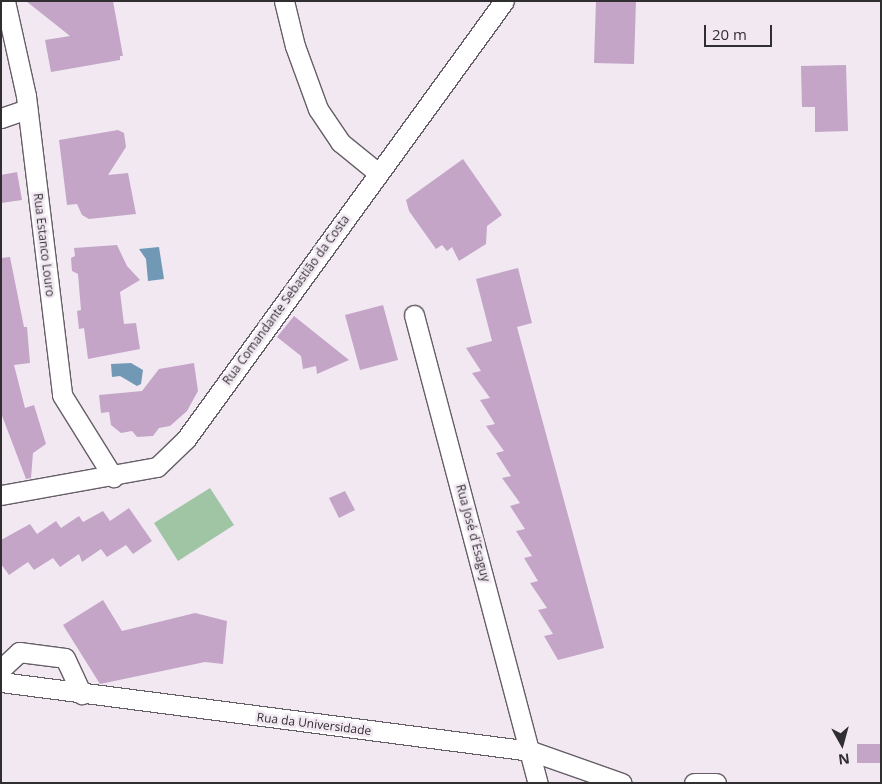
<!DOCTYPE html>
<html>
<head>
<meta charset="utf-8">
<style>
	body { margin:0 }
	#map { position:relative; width:882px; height:784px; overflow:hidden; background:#f1e8f2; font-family:"Open Sans",sans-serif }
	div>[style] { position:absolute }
	.green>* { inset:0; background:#a0c5a4 }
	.water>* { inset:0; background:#7199b5 }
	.building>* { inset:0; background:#c4a5c8 }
	.roads { filter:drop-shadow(1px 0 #665e67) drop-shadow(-1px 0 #665e67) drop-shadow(0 1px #665e67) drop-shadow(0 -1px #665e67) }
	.street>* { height:19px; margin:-9.5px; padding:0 9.5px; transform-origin:9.5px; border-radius:9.5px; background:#fff }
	span { translate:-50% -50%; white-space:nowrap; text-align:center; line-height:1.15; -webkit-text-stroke:5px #f1e8f2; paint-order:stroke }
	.street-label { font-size:12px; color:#312e32 }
	.frame { position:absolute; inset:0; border:2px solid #312e32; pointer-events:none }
	.north { position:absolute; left:817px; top:719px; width:50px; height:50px; -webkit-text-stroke:4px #f1e8f2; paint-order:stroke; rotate:173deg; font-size:14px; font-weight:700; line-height:20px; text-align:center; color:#312e32 }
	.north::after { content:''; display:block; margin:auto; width:18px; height:22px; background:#312e32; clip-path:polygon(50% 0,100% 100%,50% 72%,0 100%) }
	.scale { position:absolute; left:704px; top:25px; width:68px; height:22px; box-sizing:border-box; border:2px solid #312e32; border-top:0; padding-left:6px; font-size:15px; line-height:18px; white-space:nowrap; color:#312e32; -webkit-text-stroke:4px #f1e8f2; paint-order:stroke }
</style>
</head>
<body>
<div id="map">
	<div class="green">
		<i style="clip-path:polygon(210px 488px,234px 525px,178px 561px,154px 523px)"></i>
	</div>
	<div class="water">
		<i style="clip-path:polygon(159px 247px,164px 279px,148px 281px,146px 259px,139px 249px)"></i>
		<i style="clip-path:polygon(131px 363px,143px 370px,141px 384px,137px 386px,120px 376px,112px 377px,111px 364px)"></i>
	</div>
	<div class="building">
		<i style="clip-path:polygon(26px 1px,113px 1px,123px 56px,120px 56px,120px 60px,51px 72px,45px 40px,70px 36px)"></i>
		<i style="clip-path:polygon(596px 1px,636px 1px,634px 64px,594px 63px)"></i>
		<i style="clip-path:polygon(846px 65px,848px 131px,815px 132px,815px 107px,802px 107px,801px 66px)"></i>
		<i style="clip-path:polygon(118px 130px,124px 133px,126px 147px,108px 175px,128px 173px,136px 214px,89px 219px,82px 215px,77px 204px,67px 205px,59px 140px)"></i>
		<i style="clip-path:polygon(463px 159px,502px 215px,487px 226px,486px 244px,459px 261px,452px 247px,447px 251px,442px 245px,436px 249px,409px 211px,406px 200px)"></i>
		<i style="clip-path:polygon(17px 172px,22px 200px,1px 203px,1px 175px)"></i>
		<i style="clip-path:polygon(117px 245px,127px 266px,140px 280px,120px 292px,124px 324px,136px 323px,140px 349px,88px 359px,84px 328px,79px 329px,77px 311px,81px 310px,78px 274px,72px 271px,71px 258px,75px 256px,74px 248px)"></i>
		<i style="clip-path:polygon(10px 257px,24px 327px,27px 327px,30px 363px,14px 365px,25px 408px,34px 405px,46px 444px,33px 453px,31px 478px,26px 479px,1px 413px,1px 258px)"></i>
		<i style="clip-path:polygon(518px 268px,532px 323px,517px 327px,604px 648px,558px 660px,544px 636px,553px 634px,538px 610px,547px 608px,530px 583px,538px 581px,524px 558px,532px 556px,516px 531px,525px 529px,510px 506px,520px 503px,502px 478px,511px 476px,496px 453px,504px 451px,486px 426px,495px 424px,480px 400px,490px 398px,472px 373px,481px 371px,466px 348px,492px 341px,476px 279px)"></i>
		<i style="clip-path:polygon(383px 305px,398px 360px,360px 370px,345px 315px)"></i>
		<i style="clip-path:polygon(294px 316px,349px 360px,317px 374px,316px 366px,303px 369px,301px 356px,277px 337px)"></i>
		<i style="clip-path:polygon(194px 363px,198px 391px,187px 411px,170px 426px,159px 428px,153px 436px,137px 437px,132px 431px,121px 433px,111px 425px,109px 412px,101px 413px,99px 395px,142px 391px,159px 369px)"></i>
		<i style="clip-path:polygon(345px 491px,355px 510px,339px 518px,329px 498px)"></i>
		<i style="clip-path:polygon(129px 508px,152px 541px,133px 554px,126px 545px,107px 557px,101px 549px,82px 562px,79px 554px,60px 567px,53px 558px,34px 570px,28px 562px,9px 575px,1px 564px,1px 540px,30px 524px,37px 534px,56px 521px,61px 528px,79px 516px,83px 522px,103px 511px,110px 521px)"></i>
		<i style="clip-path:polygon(103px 600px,122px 631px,195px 613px,227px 621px,223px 664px,205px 662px,100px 684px,63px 625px)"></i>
		<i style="clip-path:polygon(857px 744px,881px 744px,881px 763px,857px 763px)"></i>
	</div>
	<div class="roads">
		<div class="street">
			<i style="left:5px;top:1px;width:97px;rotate:77.5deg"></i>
			<i style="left:26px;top:96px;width:301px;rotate:83.1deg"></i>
			<i style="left:62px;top:395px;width:97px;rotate:58.1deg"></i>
			<i style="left:284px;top:1px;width:46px;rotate:76.3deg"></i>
			<i style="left:295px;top:46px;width:67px;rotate:69.9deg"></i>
			<i style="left:318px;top:109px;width:40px;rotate:56deg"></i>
			<i style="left:340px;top:142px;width:49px;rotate:39.2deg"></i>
			<i style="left:1px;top:118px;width:28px;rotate:-19deg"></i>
			<i style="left:414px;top:315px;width:484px;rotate:75.2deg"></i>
			<i style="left:1px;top:495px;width:158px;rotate:-10.2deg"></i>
			<i style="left:157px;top:467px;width:40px;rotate:-44deg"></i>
			<i style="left:186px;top:439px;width:541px;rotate:-54.02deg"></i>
			<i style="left:1px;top:669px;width:25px;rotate:-43deg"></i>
			<i style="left:19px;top:652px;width:46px;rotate:7.4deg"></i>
			<i style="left:65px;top:658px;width:40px;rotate:65deg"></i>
			<i style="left:1px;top:682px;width:534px;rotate:7.42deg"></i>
			<i style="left:531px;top:751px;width:96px;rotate:19.4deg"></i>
			<i style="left:694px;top:783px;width:22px"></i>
		</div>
	</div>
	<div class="street-label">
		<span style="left:44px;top:245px;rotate:83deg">Rua Estanco Louro</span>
		<span style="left:286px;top:300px;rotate:-54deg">Rua Comandante Sebastião da Costa</span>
		<span style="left:473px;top:533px;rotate:75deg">Rua José d´Esaguy</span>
		<span style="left:314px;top:724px;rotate:7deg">Rua da Universidade</span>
	</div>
	<div class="frame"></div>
	<div class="north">N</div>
	<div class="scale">20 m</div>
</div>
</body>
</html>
